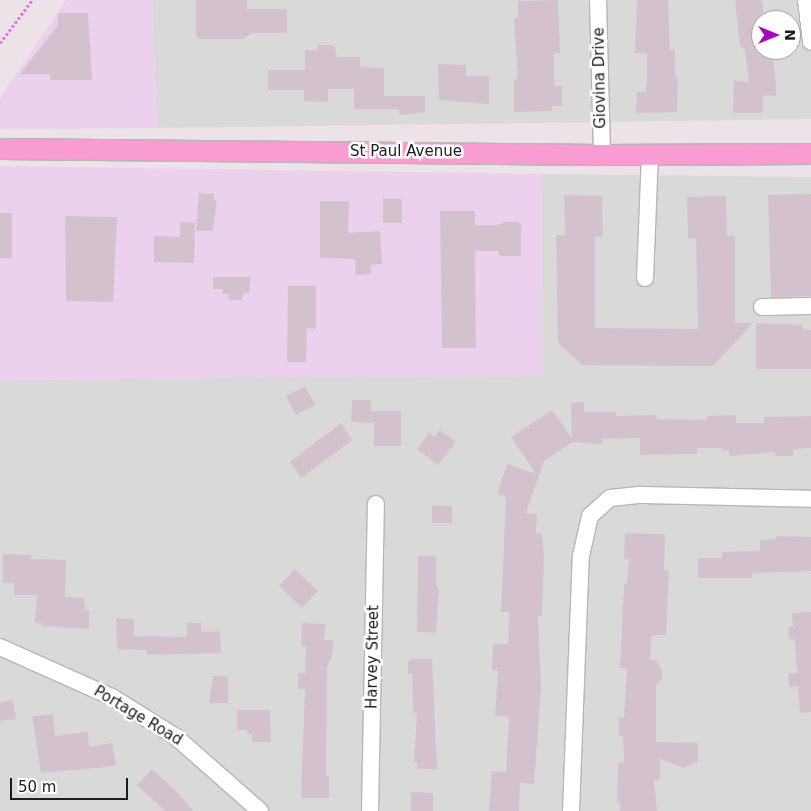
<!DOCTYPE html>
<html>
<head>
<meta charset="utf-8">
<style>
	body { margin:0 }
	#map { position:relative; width:811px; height:811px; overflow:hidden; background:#ede2e7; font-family:"DejaVu Sans",sans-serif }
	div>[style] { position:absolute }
	.residential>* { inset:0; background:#dad9da }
	.commercial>* { inset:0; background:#ebd1ee }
	.building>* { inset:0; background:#d3c2ce }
	.path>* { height:2.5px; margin-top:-1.25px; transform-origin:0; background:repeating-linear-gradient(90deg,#ee6cf4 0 2.5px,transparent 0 5px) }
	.roads { filter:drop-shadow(1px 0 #b5b5b5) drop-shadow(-1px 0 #b5b5b5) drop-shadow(0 1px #b5b5b5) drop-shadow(0 -1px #b5b5b5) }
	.minor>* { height:16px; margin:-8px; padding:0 8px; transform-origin:8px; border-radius:8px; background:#fff }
	.major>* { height:20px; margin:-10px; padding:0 10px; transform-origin:10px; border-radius:10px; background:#f89cd1 }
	span { translate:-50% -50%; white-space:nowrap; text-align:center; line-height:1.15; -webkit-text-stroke:5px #fff; paint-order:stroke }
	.street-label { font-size:15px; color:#1c1c1c }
	.north { position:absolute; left:751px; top:10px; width:50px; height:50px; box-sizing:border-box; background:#fff; border:1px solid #a4a4a4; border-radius:50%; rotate:90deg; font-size:14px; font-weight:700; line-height:20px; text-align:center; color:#1c1c1c }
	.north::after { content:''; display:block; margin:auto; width:18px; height:22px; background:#a508c0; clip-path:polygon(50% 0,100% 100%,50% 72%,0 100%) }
	.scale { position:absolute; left:10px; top:778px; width:118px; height:22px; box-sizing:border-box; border:2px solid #1c1c1c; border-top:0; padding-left:6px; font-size:15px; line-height:18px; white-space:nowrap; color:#1c1c1c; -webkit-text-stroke:4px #fff; paint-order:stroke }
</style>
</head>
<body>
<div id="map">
	<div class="residential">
		<i style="clip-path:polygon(evenodd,152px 0,811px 0,811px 119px,157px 128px,152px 0,761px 20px,791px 20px,791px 50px,761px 50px,761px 20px)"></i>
		<i style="clip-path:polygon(541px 174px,811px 177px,811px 811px,0 811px,0 380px,543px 376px)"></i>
	</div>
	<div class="commercial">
		<i style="clip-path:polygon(66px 0,152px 0,157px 128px,0 129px,0 98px)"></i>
		<i style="clip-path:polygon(0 166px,541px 174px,543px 376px,0 380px)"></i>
	</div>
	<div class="building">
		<i style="clip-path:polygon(196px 0,247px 0,247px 9px,287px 9px,287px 33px,252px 33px,243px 39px,199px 39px,196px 36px)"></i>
		<i style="clip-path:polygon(558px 0,560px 53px,554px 53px,554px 86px,562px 86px,562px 106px,552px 106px,552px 111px,514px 112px,514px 79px,518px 79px,514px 18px,518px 18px,518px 1px)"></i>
		<i style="clip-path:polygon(637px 0,668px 0,670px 50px,675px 50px,675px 77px,678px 77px,677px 112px,636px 113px,637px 92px,645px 92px,647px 85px,647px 53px,635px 53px)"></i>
		<i style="clip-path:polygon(735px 0,762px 0,764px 20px,761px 20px,761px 50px,772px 50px,776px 83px,776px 96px,763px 95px,763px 113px,733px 113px,734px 81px,749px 82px,745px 50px,740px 46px)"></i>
		<i style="clip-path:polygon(58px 13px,88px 13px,92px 80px,50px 80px,50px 74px,20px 74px,58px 25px)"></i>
		<i style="clip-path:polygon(317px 45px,334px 45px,337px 57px,360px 57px,360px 67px,384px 68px,384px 96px,425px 96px,425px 112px,400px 115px,399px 109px,354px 109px,354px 89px,328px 89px,328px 102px,304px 101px,304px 90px,268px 90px,268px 70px,305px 70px,305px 50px,317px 50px)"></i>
		<i style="clip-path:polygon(438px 64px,466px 65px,466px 76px,489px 76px,489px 104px,439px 100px)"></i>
		<i style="clip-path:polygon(199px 193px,214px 194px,214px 200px,217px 200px,213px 231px,196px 231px)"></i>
		<i style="clip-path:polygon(811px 194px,811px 296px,771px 297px,768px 195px)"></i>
		<i style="clip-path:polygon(564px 195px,602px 196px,603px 237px,595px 237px,595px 328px,698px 329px,696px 238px,688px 239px,687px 197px,726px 196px,727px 236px,735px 235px,735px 323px,753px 323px,713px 366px,582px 365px,558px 343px,556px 235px,565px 235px)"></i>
		<i style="clip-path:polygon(383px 199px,402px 199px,402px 223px,383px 223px)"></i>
		<i style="clip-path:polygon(320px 201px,349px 201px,348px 233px,380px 231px,382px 264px,371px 265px,371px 274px,356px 275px,355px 259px,320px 258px)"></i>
		<i style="clip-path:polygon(440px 211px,475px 211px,475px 225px,499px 225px,504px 222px,519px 222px,521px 225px,521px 256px,499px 256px,499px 251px,475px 251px,476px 348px,442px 348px)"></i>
		<i style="clip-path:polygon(0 213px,12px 213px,12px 258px,0 258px)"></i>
		<i style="clip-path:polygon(65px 216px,117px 217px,113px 302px,66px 301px)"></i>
		<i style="clip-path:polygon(180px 222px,195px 223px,194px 263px,154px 262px,154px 236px,180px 237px)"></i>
		<i style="clip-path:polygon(213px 277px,250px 277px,249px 293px,243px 293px,242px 300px,229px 300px,229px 294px,222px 294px,223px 289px,213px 289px)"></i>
		<i style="clip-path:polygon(288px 286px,316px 286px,316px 329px,307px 328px,306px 362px,287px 362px)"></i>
		<i style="clip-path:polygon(756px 323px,803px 325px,803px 329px,811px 330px,811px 369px,756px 369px)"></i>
		<i style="clip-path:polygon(305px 386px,315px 405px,296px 415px,286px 396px)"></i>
		<i style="clip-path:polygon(352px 400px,371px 400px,371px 411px,401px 411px,401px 446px,374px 446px,374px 423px,351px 422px)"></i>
		<i style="clip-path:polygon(584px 402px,584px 412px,616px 412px,616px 416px,656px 415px,657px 419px,707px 420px,707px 416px,736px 415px,736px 423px,764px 423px,764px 417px,811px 416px,811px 448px,793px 449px,793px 456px,775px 456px,775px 452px,729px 456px,729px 450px,723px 450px,723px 448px,697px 448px,697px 454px,640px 455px,640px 438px,602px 439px,602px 444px,572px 442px,544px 461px,526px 513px,537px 514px,536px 533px,542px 533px,544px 556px,542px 616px,538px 616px,541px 687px,534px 784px,520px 783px,519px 811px,489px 811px,492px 771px,506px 772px,509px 717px,495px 716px,498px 671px,492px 670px,493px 644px,508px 644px,509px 612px,501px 612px,506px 497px,497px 494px,507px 464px,536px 474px,511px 437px,552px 410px,572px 438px,571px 403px)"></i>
		<i style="clip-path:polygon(341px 423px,352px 440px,301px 478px,290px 462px)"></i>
		<i style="clip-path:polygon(440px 430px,456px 442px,438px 465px,417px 449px,429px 433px,434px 437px)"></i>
		<i style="clip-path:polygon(432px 505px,452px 506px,452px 523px,432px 523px)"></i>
		<i style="clip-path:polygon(625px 533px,665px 534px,664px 570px,669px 571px,666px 635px,652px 635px,650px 660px,656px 660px,662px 671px,662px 679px,656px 684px,656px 742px,698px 743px,698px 761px,684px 768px,660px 759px,660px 779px,654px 780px,657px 811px,620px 811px,620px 802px,617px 802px,618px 763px,624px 763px,623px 736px,619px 736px,619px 718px,624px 718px,627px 669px,620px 668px,624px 584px,627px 584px,629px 559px,624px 559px)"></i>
		<i style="clip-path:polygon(776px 536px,811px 537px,811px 571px,752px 573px,752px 578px,698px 578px,698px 558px,722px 558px,722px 552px,760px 551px,760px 540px,776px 539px)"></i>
		<i style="clip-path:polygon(3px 554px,31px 555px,31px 559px,66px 560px,65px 597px,84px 598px,85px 610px,89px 610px,89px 629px,42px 626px,42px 623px,35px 623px,37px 595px,14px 595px,14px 583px,3px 583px)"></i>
		<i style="clip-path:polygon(418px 556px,436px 556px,436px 587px,439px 587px,436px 633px,417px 632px)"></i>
		<i style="clip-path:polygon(295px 569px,318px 591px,302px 608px,279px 586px)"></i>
		<i style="clip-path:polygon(811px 612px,811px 712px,800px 713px,798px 686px,789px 687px,788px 673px,797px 673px,795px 639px,789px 639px,788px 627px,793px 626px,792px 613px)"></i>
		<i style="clip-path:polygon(116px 618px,134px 619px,134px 636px,187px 637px,187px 623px,201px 623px,201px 632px,220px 631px,221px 653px,147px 655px,147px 650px,117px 649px)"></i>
		<i style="clip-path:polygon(302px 623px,325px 624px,324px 640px,333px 640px,332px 657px,327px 667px,326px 776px,329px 776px,329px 798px,301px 798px,305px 689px,298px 689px,298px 673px,305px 673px,306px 646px,301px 646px)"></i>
		<i style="clip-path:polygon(412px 659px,432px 659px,437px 769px,417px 769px,417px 762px,414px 762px,417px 713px,413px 713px,412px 674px,408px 674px,408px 661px)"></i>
		<i style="clip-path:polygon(213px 676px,228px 677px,228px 703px,209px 703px)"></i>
		<i style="clip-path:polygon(13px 700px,16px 719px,0 721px,0 702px)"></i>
		<i style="clip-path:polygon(237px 710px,270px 710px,271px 742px,252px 742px,252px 734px,247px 734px,247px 730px,237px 730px)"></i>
		<i style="clip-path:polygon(53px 714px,55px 736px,88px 732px,89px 747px,112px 743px,116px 766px,41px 773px,32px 716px)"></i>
		<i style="clip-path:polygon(152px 769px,177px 792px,193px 811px,165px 811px,137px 785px)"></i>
		<i style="clip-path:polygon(411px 792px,433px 793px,433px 811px,411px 811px)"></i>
	</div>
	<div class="path">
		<i style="left:0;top:43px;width:54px;rotate:-53.3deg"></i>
	</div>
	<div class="roads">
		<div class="minor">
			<i style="left:598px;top:0;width:155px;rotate:88.5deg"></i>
			<i style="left:806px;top:0;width:42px;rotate:83.2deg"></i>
			<i style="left:645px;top:278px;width:123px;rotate:-87.7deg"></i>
			<i style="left:762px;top:307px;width:49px;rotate:-1.2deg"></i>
			<i style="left:0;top:647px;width:123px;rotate:24.1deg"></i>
			<i style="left:112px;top:697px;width:75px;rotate:32deg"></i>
			<i style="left:176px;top:737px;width:112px;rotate:41.4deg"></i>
			<i style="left:370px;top:811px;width:307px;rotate:-88.9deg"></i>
			<i style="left:571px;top:811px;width:255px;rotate:-87.8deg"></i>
			<i style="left:581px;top:556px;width:41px;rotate:-77.3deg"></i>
			<i style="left:590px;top:516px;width:27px;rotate:-42deg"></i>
			<i style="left:610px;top:498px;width:31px;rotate:-6deg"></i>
			<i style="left:641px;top:495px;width:170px;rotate:1.3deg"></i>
		</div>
		<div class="major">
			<i style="left:0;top:149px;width:602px;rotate:0.57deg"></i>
			<i style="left:602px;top:155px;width:209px;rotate:-0.3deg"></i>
		</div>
	</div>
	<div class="street-label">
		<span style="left:600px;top:78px;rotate:-91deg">Giovina Drive</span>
		<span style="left:406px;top:152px">St Paul Avenue</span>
		<span style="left:373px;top:657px;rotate:-89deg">Harvey Street</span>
		<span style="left:138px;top:716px;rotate:31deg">Portage Road</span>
	</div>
	<div class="north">N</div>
	<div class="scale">50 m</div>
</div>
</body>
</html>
